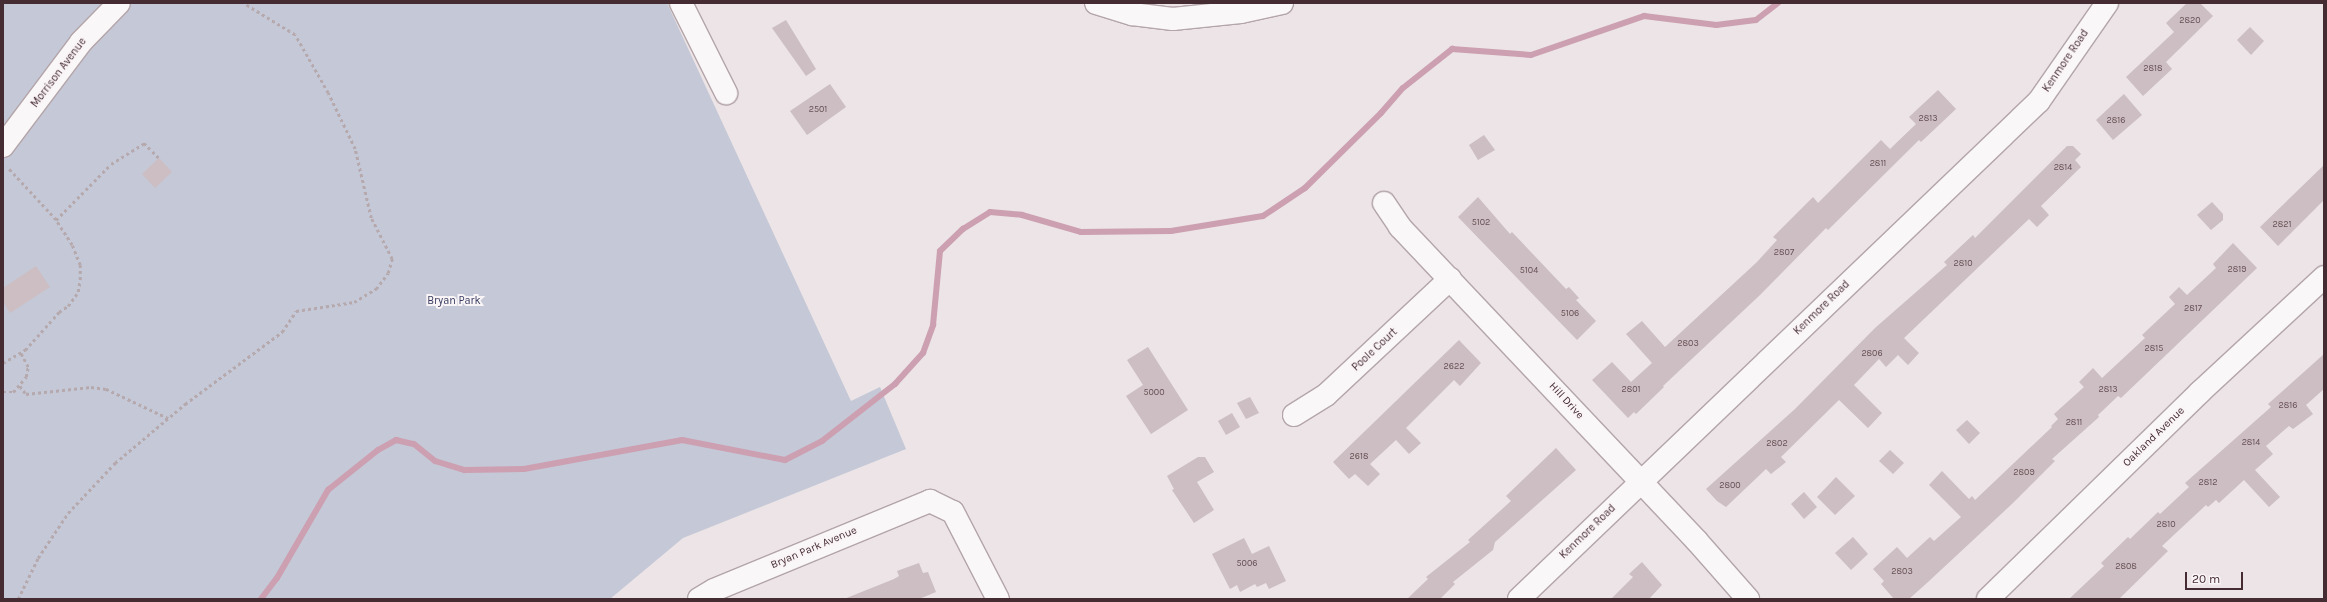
<!DOCTYPE html>
<html>
<head>
<meta charset="utf-8">
<style>
	body { margin:0 }
	#map { position:relative; width:2327px; height:602px; overflow:hidden; background:#ece4e6; font-family:Karla,sans-serif }
	div>[style] { position:absolute }
	.green>* { inset:0; background:#c5c8d6 }
	.stream>* { height:6px; margin:-3px; padding:0 3px; transform-origin:3px; border-radius:3px; background:#cc9fb1 }
	.building>* { inset:0; background:#ccbec2 }
	.path>* { height:2.5px; margin-top:-1.25px; transform-origin:0; background:repeating-linear-gradient(90deg,#b5a9ad 0 3px,transparent 0 6px) }
	.roads { filter:drop-shadow(1px 0 #b3a5a9) drop-shadow(-1px 0 #b3a5a9) drop-shadow(0 1px #b3a5a9) drop-shadow(0 -1px #b3a5a9) }
	.minor>* { height:22px; margin:-11px; padding:0 11px; transform-origin:11px; border-radius:11px; background:#faf7f8 }
	span { translate:-50% -50%; white-space:nowrap; text-align:center; line-height:1.15; -webkit-text-stroke:4px #f9f4f6; paint-order:stroke }
	.number-label { font-size:9px; color:#675056 }
	.number-label span { -webkit-text-stroke-width:0 }
	.street-label { font-size:11px; color:#452b32 }
	.park-label { font-size:11px; color:#383c61 }
	.frame { position:absolute; inset:0; border:4px solid #452b32; pointer-events:none }
	.scale { position:absolute; left:2185px; top:572px; width:58px; height:18px; box-sizing:border-box; border:2px solid #452b32; border-top:0; padding-left:5px; font-size:12px; line-height:14px; white-space:nowrap; color:#452b32; -webkit-text-stroke:3px #f9f4f6; paint-order:stroke }
</style>
</head>
<body>
<div id="map">
	<div class="green">
		<i style="clip-path:polygon(3px 3px,667px 3px,851px 401px,880px 387px,906px 449px,683px 538px,610px 599px,3px 599px)"></i>
	</div>
	<div class="stream">
		<i style="left:261px;top:599px;width:26px;rotate:-53deg"></i>
		<i style="left:277px;top:578px;width:102px;rotate:-59.9deg"></i>
		<i style="left:328px;top:490px;width:64px;rotate:-38.7deg"></i>
		<i style="left:378px;top:450px;width:21px;rotate:-29deg"></i>
		<i style="left:396px;top:440px;width:18px;rotate:13deg"></i>
		<i style="left:414px;top:444px;width:27px;rotate:39deg"></i>
		<i style="left:435px;top:461px;width:31px;rotate:17deg"></i>
		<i style="left:465px;top:470px;width:59px;rotate:-1deg"></i>
		<i style="left:524px;top:469px;width:161px;rotate:-10.4deg"></i>
		<i style="left:682px;top:440px;width:105px;rotate:11deg"></i>
		<i style="left:785px;top:460px;width:42px;rotate:-27.2deg"></i>
		<i style="left:822px;top:441px;width:93px;rotate:-38deg"></i>
		<i style="left:895px;top:384px;width:42px;rotate:-47.9deg"></i>
		<i style="left:923px;top:353px;width:30px;rotate:-70deg"></i>
		<i style="left:933px;top:325px;width:74px;rotate:-84.6deg"></i>
		<i style="left:940px;top:251px;width:32px;rotate:-44deg"></i>
		<i style="left:963px;top:229px;width:32px;rotate:-32deg"></i>
		<i style="left:990px;top:212px;width:32px;rotate:5deg"></i>
		<i style="left:1022px;top:215px;width:61px;rotate:16.1deg"></i>
		<i style="left:1081px;top:232px;width:90px;rotate:-0.6deg"></i>
		<i style="left:1171px;top:231px;width:93px;rotate:-9.3deg"></i>
		<i style="left:1263px;top:216px;width:50px;rotate:-33.7deg"></i>
		<i style="left:1305px;top:188px;width:107px;rotate:-44.6deg"></i>
		<i style="left:1381px;top:113px;width:33px;rotate:-49deg"></i>
		<i style="left:1403px;top:88px;width:63px;rotate:-38.5deg"></i>
		<i style="left:1452px;top:49px;width:79px;rotate:4.3deg"></i>
		<i style="left:1531px;top:55px;width:120px;rotate:-19deg"></i>
		<i style="left:1644px;top:16px;width:73px;rotate:7.1deg"></i>
		<i style="left:1716px;top:25px;width:40px;rotate:-7.1deg"></i>
		<i style="left:1756px;top:20px;width:28px;rotate:-38deg"></i>
	</div>
	<div class="building">
		<i style="clip-path:polygon(2187px 3px,2200px 3px,2213px 16px,2166px 62px,2172px 69px,2143px 96px,2126px 77px,2174px 32px,2166px 23px)"></i>
		<i style="clip-path:polygon(786px 20px,816px 69px,806px 76px,772px 28px)"></i>
		<i style="clip-path:polygon(2250px 27px,2264px 41px,2251px 55px,2237px 40px)"></i>
		<i style="clip-path:polygon(830px 84px,846px 107px,807px 135px,790px 111px)"></i>
		<i style="clip-path:polygon(1938px 90px,1956px 109px,1921px 142px,1919px 140px,1828px 230px,1826px 228px,1760px 295px,1663px 386px,1664px 387px,1636px 414px,1634px 412px,1628px 418px,1592px 380px,1612px 362px,1631px 382px,1652px 363px,1626px 334px,1642px 321px,1665px 347px,1757px 262px,1777px 240px,1773px 237px,1813px 197px,1818px 203px,1881px 140px,1890px 149px,1916px 124px,1909px 117px)"></i>
		<i style="clip-path:polygon(2124px 94px,2142px 115px,2113px 140px,2096px 120px)"></i>
		<i style="clip-path:polygon(1484px 135px,1495px 150px,1478px 160px,1469px 145px)"></i>
		<i style="clip-path:polygon(2067px 146px,2073px 146px,2081px 154px,2075px 160px,2081px 167px,2041px 206px,2049px 215px,2037px 227px,2029px 219px,1904px 338px,1919px 353px,1908px 365px,1898px 355px,1886px 367px,1879px 359px,1854px 385px,1882px 413px,1868px 428px,1839px 400px,1781px 457px,1786px 462px,1771px 474px,1766px 469px,1726px 507px,1717px 501px,1706px 489px,1795px 409px,1875px 328px,1947px 265px,1944px 262px,1973px 235px,1975px 238px)"></i>
		<i style="clip-path:polygon(159px 158px,172px 172px,155px 188px,142px 174px)"></i>
		<i style="clip-path:polygon(2324px 165px,2324px 200px,2278px 246px,2260px 227px)"></i>
		<i style="clip-path:polygon(1478px 197px,1510px 234px,1512px 232px,1566px 289px,1569px 287px,1579px 298px,1576px 300px,1596px 321px,1577px 340px,1458px 217px)"></i>
		<i style="clip-path:polygon(2212px 202px,2223px 214px,2223px 220px,2211px 230px,2197px 215px)"></i>
		<i style="clip-path:polygon(2233px 243px,2257px 268px,2121px 398px,2118px 396px,2098px 415px,2099px 417px,2052px 459px,2055px 461px,2013px 503px,1928px 582px,1909px 599px,1894px 599px,1881px 584px,1884px 581px,1873px 569px,1897px 547px,1907px 558px,1930px 537px,1934px 541px,1961px 517px,1929px 485px,1942px 471px,1969px 499px,1972px 496px,1975px 500px,2052px 427px,2051px 426px,2058px 419px,2054px 414px,2084px 387px,2079px 382px,2093px 368px,2102px 378px,2145px 338px,2142px 335px,2175px 304px,2169px 297px,2179px 287px,2187px 295px,2216px 268px,2213px 264px)"></i>
		<i style="clip-path:polygon(36px 266px,50px 287px,10px 313px,3px 302px,3px 288px)"></i>
		<i style="clip-path:polygon(1459px 340px,1481px 363px,1460px 386px,1454px 380px,1406px 428px,1421px 443px,1409px 454px,1396px 440px,1370px 464px,1380px 474px,1368px 486px,1355px 474px,1349px 479px,1333px 462px)"></i>
		<i style="clip-path:polygon(1148px 347px,1188px 410px,1151px 434px,1126px 396px,1143px 385px,1127px 360px)"></i>
		<i style="clip-path:polygon(2324px 354px,2324px 389px,2306px 405px,2313px 414px,2293px 429px,2289px 426px,2266px 446px,2273px 454px,2255px 470px,2280px 497px,2269px 507px,2244px 480px,2219px 503px,2216px 500px,2208px 507px,2206px 505px,2162px 546px,2168px 551px,2119px 599px,2069px 599px,2104px 566px,2101px 563px,2128px 537px,2130px 539px,2158px 512px,2160px 514px,2189px 487px,2185px 483px,2271px 407px,2268px 404px)"></i>
		<i style="clip-path:polygon(1250px 397px,1259px 413px,1246px 419px,1237px 403px)"></i>
		<i style="clip-path:polygon(1232px 413px,1240px 427px,1226px 435px,1218px 421px)"></i>
		<i style="clip-path:polygon(1967px 420px,1980px 433px,1969px 444px,1956px 430px)"></i>
		<i style="clip-path:polygon(1556px 448px,1576px 470px,1495px 542px,1493px 550px,1453px 582px,1455px 584px,1440px 599px,1407px 599px,1428px 579px,1426px 577px,1470px 542px,1468px 540px,1511px 501px,1506px 496px)"></i>
		<i style="clip-path:polygon(1890px 450px,1904px 463px,1893px 474px,1879px 461px)"></i>
		<i style="clip-path:polygon(1198px 457px,1205px 457px,1214px 472px,1197px 482px,1214px 510px,1194px 523px,1172px 490px,1174px 489px,1167px 476px)"></i>
		<i style="clip-path:polygon(1836px 477px,1855px 496px,1835px 515px,1817px 497px)"></i>
		<i style="clip-path:polygon(1804px 492px,1817px 507px,1804px 519px,1791px 504px)"></i>
		<i style="clip-path:polygon(1853px 537px,1868px 554px,1851px 570px,1835px 553px)"></i>
		<i style="clip-path:polygon(1244px 538px,1252px 554px,1269px 546px,1286px 581px,1269px 589px,1266px 583px,1257px 587px,1255px 584px,1240px 592px,1237px 585px,1230px 589px,1212px 554px)"></i>
		<i style="clip-path:polygon(1642px 562px,1662px 585px,1649px 599px,1611px 599px,1633px 577px,1629px 574px)"></i>
		<i style="clip-path:polygon(919px 563px,923px 573px,928px 572px,936px 592px,919px 599px,844px 599px,894px 579px,899px 576px,897px 571px)"></i>
	</div>
	<div class="path">
		<i style="left:56px;top:220px;width:78px;rotate:-45.5deg"></i>
		<i style="left:111px;top:164px;width:39px;rotate:-32deg"></i>
		<i style="left:144px;top:143px;width:21px;rotate:45deg"></i>
		<i style="left:3px;top:363px;width:26px;rotate:-31deg"></i>
		<i style="left:25px;top:350px;width:51px;rotate:-48.2deg"></i>
		<i style="left:59px;top:312px;width:11px;rotate:-34deg"></i>
		<i style="left:68px;top:306px;width:17px;rotate:-54deg"></i>
		<i style="left:78px;top:292px;width:12px;rotate:-81deg"></i>
		<i style="left:80px;top:280px;width:15px;rotate:-90deg"></i>
		<i style="left:80px;top:265px;width:22px;rotate:-112deg"></i>
		<i style="left:72px;top:245px;width:30px;rotate:-123deg"></i>
		<i style="left:56px;top:220px;width:72px;rotate:-132.8deg"></i>
		<i style="left:20px;top:386px;width:10px;rotate:53deg"></i>
		<i style="left:26px;top:394px;width:65px;rotate:-6.1deg"></i>
		<i style="left:91px;top:387px;width:15px;rotate:8deg"></i>
		<i style="left:106px;top:389px;width:71px;rotate:25.1deg"></i>
		<i style="left:3px;top:392px;width:10px"></i>
		<i style="left:13px;top:392px;width:20px;rotate:-49deg"></i>
		<i style="left:26px;top:377px;width:10px;rotate:-79deg"></i>
		<i style="left:28px;top:367px;width:17px;rotate:-118deg"></i>
		<i style="left:18px;top:599px;width:46px;rotate:-64deg"></i>
		<i style="left:38px;top:558px;width:54px;rotate:-56.3deg"></i>
		<i style="left:68px;top:513px;width:69px;rotate:-46.8deg"></i>
		<i style="left:115px;top:463px;width:92px;rotate:-40.1deg"></i>
		<i style="left:185px;top:404px;width:121px;rotate:-36.6deg"></i>
		<i style="left:282px;top:332px;width:25px;rotate:-56deg"></i>
		<i style="left:296px;top:311px;width:59px;rotate:-8.8deg"></i>
		<i style="left:354px;top:302px;width:26px;rotate:-31deg"></i>
		<i style="left:376px;top:289px;width:20px;rotate:-53deg"></i>
		<i style="left:388px;top:273px;width:15px;rotate:-74deg"></i>
		<i style="left:392px;top:259px;width:46px;rotate:-117.1deg"></i>
		<i style="left:371px;top:218px;width:71px;rotate:-103.1deg"></i>
		<i style="left:355px;top:149px;width:62px;rotate:-115.7deg"></i>
		<i style="left:328px;top:93px;width:67px;rotate:-119.6deg"></i>
		<i style="left:295px;top:35px;width:61px;rotate:-148.4deg"></i>
	</div>
	<div class="roads">
		<div class="minor">
			<i style="left:681px;top:3px;width:101px;rotate:63.4deg"></i>
			<i style="left:1096px;top:3px;width:38px;rotate:17deg"></i>
			<i style="left:1132px;top:14px;width:41px;rotate:7deg"></i>
			<i style="left:1173px;top:19px;width:68px;rotate:-5.9deg"></i>
			<i style="left:1241px;top:12px;width:42px;rotate:-12.4deg"></i>
			<i style="left:3px;top:146px;width:130px;rotate:-53.1deg"></i>
			<i style="left:81px;top:42px;width:54px;rotate:-45.7deg"></i>
			<i style="left:1384px;top:203px;width:29px;rotate:56deg"></i>
			<i style="left:1400px;top:227px;width:431px;rotate:46.6deg"></i>
			<i style="left:1696px;top:540px;width:79px;rotate:48.6deg"></i>
			<i style="left:1294px;top:415px;width:38px;rotate:-32deg"></i>
			<i style="left:1326px;top:395px;width:170px;rotate:-43.1deg"></i>
			<i style="left:699px;top:599px;width:17px;rotate:-31deg"></i>
			<i style="left:714px;top:590px;width:234px;rotate:-22.4deg"></i>
			<i style="left:930px;top:501px;width:25px;rotate:26deg"></i>
			<i style="left:953px;top:512px;width:98px;rotate:62.7deg"></i>
			<i style="left:1519px;top:599px;width:720px;rotate:-43.76deg"></i>
			<i style="left:2039px;top:101px;width:119px;rotate:-55.2deg"></i>
			<i style="left:1988px;top:599px;width:296px;rotate:-44.3deg"></i>
			<i style="left:2200px;top:392px;width:169px;rotate:-42.8deg"></i>
		</div>
	</div>
	<div class="number-label">
		<span style="left:2190px;top:20px">2820</span>
		<span style="left:2153px;top:68px">2818</span>
		<span style="left:818px;top:109px">2501</span>
		<span style="left:1928px;top:118px">2813</span>
		<span style="left:2116px;top:120px">2816</span>
		<span style="left:1878px;top:163px">2811</span>
		<span style="left:2063px;top:167px">2814</span>
		<span style="left:1481px;top:222px">5102</span>
		<span style="left:2282px;top:224px">2821</span>
		<span style="left:1784px;top:252px">2807</span>
		<span style="left:1963px;top:263px">2810</span>
		<span style="left:2237px;top:269px">2819</span>
		<span style="left:1529px;top:270px">5104</span>
		<span style="left:2193px;top:308px">2817</span>
		<span style="left:1570px;top:313px">5106</span>
		<span style="left:1688px;top:343px">2803</span>
		<span style="left:2154px;top:348px">2815</span>
		<span style="left:1872px;top:353px">2806</span>
		<span style="left:1454px;top:366px">2622</span>
		<span style="left:1631px;top:389px">2801</span>
		<span style="left:2108px;top:389px">2813</span>
		<span style="left:1154px;top:392px">5000</span>
		<span style="left:2288px;top:405px">2816</span>
		<span style="left:2074px;top:422px">2811</span>
		<span style="left:2251px;top:442px">2814</span>
		<span style="left:1777px;top:443px">2802</span>
		<span style="left:1359px;top:456px">2618</span>
		<span style="left:2024px;top:472px">2809</span>
		<span style="left:2208px;top:482px">2812</span>
		<span style="left:1730px;top:485px">2800</span>
		<span style="left:2166px;top:524px">2810</span>
		<span style="left:1247px;top:563px">5006</span>
		<span style="left:2126px;top:566px">2808</span>
		<span style="left:1902px;top:571px">2803</span>
	</div>
	<div class="street-label">
		<span style="left:2066px;top:61px;rotate:-56deg">Kenmore Road</span>
		<span style="left:59px;top:73px;rotate:-53deg">Morrison Avenue</span>
		<span style="left:1822px;top:308px;rotate:-44deg">Kenmore Road</span>
		<span style="left:1375px;top:350px;rotate:-43deg">Poole Court</span>
		<span style="left:1566px;top:401px;rotate:47deg">Hill Drive</span>
		<span style="left:2154px;top:437px;rotate:-44deg">Oakland Avenue</span>
		<span style="left:1588px;top:532px;rotate:-44deg">Kenmore Road</span>
		<span style="left:814px;top:548px;rotate:-23deg">Bryan Park Avenue</span>
	</div>
	<div class="park-label">
		<span style="left:454px;top:301px">Bryan Park</span>
	</div>
	<div class="frame"></div>
	<div class="scale">20 m</div>
</div>
</body>
</html>
